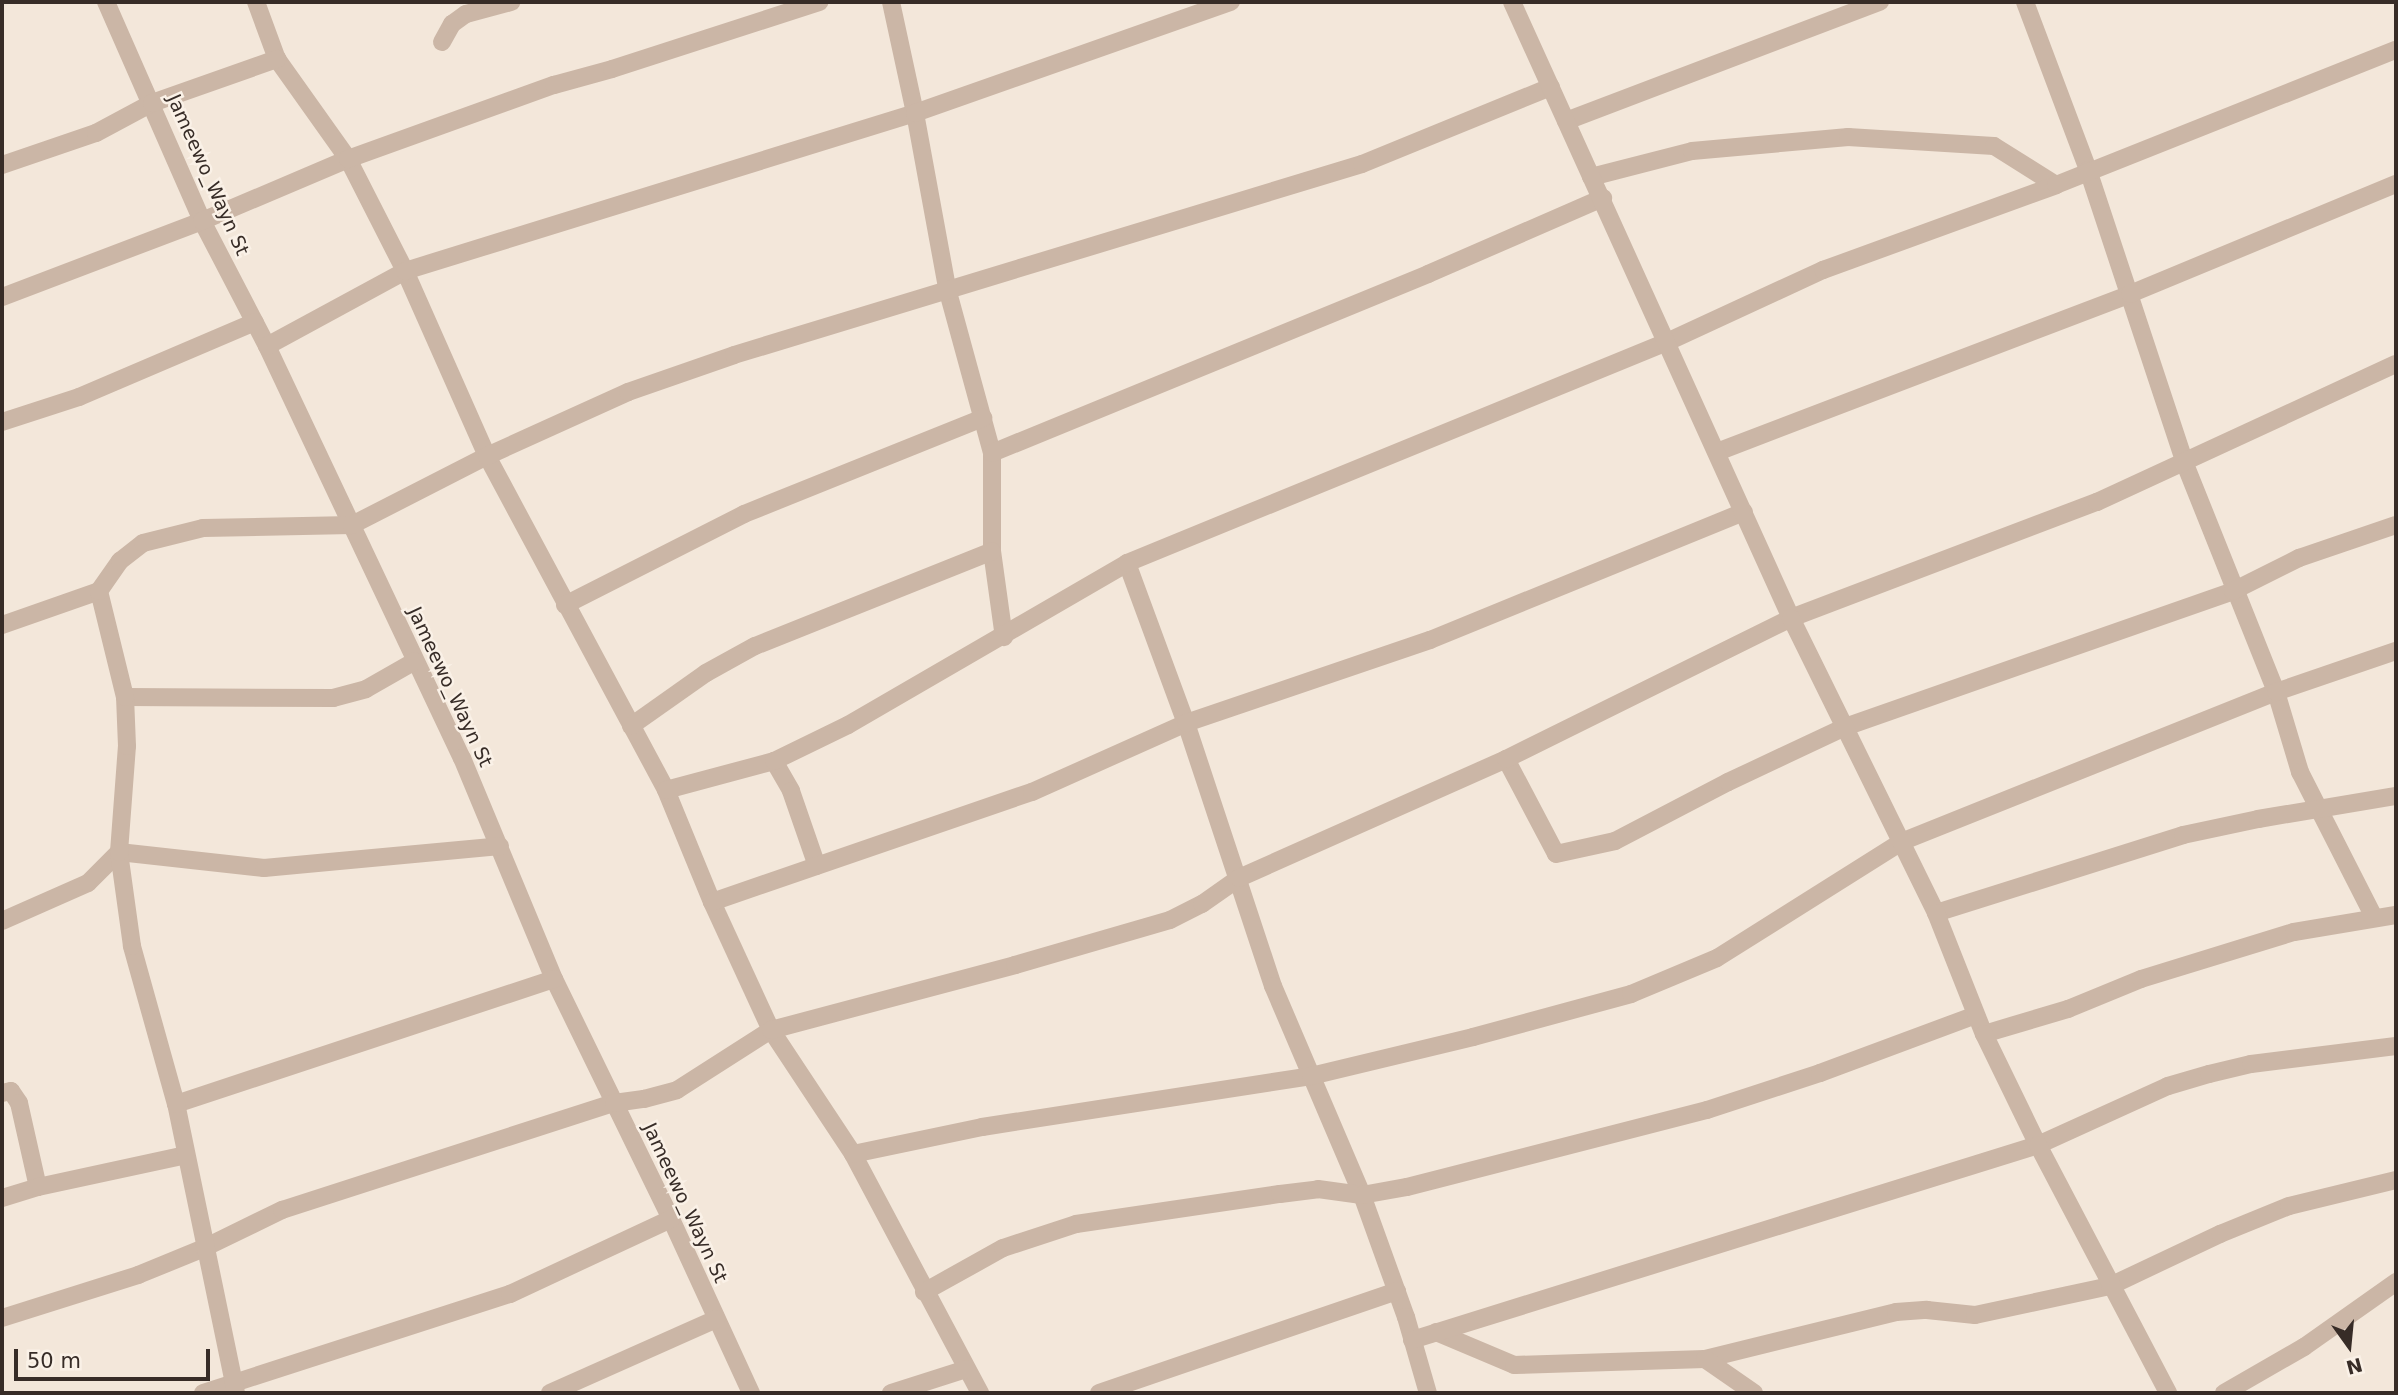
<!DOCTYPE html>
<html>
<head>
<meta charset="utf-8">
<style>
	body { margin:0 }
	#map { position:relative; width:2398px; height:1395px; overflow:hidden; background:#f3e7da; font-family:"DejaVu Sans",sans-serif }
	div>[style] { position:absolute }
	.minor>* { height:18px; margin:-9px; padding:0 9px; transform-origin:9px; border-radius:9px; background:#cbb6a6 }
	.tertiary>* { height:18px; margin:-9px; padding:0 9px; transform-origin:9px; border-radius:9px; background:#cbb6a6 }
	span { translate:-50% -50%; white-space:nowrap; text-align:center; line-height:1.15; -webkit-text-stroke:5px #faf1e7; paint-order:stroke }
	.street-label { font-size:19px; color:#372c27 }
	.frame { position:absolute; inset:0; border:4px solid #372c27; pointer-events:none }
	.north { position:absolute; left:2314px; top:1311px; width:70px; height:70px; -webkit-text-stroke:5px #faf1e7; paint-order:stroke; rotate:165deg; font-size:19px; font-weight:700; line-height:28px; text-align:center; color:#372c27 }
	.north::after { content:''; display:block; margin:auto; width:24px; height:32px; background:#372c27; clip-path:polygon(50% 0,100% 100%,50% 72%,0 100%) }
	.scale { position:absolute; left:14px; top:1349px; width:196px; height:32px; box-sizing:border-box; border:4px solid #372c27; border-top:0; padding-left:9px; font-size:21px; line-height:24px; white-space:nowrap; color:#372c27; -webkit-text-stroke:5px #faf1e7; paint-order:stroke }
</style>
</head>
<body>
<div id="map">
	<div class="minor">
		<i style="left:106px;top:2px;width:239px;rotate:66.3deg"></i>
		<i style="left:202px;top:221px;width:141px;rotate:62.5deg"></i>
		<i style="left:267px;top:346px;width:456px;rotate:64.7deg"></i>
		<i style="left:462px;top:758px;width:239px;rotate:67.4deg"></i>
		<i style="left:554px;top:979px;width:267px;rotate:64deg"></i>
		<i style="left:671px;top:1219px;width:192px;rotate:65.3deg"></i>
		<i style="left:256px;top:2px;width:61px;rotate:69.8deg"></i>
		<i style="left:277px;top:59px;width:123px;rotate:54.6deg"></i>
		<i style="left:348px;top:159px;width:126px;rotate:63deg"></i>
		<i style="left:405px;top:271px;width:202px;rotate:66.1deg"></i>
		<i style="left:487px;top:456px;width:379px;rotate:61.8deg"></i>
		<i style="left:666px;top:790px;width:121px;rotate:67.7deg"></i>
		<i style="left:712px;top:902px;width:141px;rotate:65.3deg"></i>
		<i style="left:771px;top:1030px;width:149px;rotate:56.5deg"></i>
		<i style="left:853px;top:1154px;width:271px;rotate:62deg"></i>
		<i style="left:891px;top:2px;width:114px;rotate:77.8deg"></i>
		<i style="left:915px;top:113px;width:182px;rotate:79.6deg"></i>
		<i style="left:948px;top:292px;width:167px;rotate:74.7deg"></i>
		<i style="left:992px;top:453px;width:98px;rotate:90deg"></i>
		<i style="left:992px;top:551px;width:87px;rotate:82.1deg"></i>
		<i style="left:2025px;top:2px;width:179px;rotate:69.4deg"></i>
		<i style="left:2088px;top:170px;width:310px;rotate:71.7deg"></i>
		<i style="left:2185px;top:464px;width:245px;rotate:68.2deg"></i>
		<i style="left:2276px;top:692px;width:84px;rotate:73.3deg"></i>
		<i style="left:2300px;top:772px;width:163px;rotate:63deg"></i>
		<i style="left:442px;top:42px;width:21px;rotate:-61deg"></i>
		<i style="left:452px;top:24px;width:17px;rotate:-36deg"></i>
		<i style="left:466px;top:14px;width:47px;rotate:-14.9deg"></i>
		<i style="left:1566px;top:121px;width:336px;rotate:-20.8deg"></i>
		<i style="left:2px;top:165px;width:99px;rotate:-18.8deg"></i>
		<i style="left:96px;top:133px;width:64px;rotate:-28.2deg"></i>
		<i style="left:152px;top:103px;width:133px;rotate:-19.4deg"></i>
		<i style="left:1591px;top:177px;width:104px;rotate:-14.4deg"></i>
		<i style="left:1692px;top:151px;width:157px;rotate:-5.1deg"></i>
		<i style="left:1848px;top:137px;width:146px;rotate:3.5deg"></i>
		<i style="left:1994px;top:146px;width:73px;rotate:32.2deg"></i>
		<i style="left:2px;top:297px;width:214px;rotate:-20.8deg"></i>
		<i style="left:202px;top:221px;width:159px;rotate:-23deg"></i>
		<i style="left:348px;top:159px;width:219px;rotate:-19.8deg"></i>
		<i style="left:554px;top:85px;width:60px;rotate:-15.4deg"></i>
		<i style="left:612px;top:69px;width:218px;rotate:-17.9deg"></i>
		<i style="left:267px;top:346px;width:157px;rotate:-28.5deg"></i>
		<i style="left:405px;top:271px;width:534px;rotate:-17.21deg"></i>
		<i style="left:915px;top:113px;width:335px;rotate:-19.4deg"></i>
		<i style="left:2px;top:422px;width:81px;rotate:-18deg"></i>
		<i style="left:79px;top:397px;width:191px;rotate:-23.1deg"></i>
		<i style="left:1717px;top:452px;width:442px;rotate:-20.9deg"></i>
		<i style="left:2130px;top:294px;width:288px;rotate:-22.5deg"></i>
		<i style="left:992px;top:453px;width:471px;rotate:-22.3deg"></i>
		<i style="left:1428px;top:274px;width:191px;rotate:-23.5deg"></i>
		<i style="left:1127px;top:563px;width:171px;rotate:69.8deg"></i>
		<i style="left:1186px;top:723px;width:277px;rotate:71.7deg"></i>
		<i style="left:1273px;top:986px;width:227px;rotate:66.9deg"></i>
		<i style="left:1362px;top:1195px;width:130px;rotate:70.2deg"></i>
		<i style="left:1406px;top:1317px;width:79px;rotate:73.9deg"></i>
		<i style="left:565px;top:605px;width:201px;rotate:-26.9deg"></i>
		<i style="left:744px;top:514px;width:258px;rotate:-21.9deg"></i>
		<i style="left:2px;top:625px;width:103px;rotate:-19.3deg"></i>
		<i style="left:125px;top:697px;width:208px;rotate:0.3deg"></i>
		<i style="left:333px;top:698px;width:34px;rotate:-15deg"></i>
		<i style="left:366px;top:689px;width:56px;rotate:-29.7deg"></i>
		<i style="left:631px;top:726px;width:92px;rotate:-35.2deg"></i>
		<i style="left:706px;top:673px;width:56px;rotate:-28.9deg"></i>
		<i style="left:755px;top:646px;width:255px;rotate:-21.8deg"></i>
		<i style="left:1506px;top:759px;width:107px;rotate:62.2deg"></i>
		<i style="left:1556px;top:854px;width:60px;rotate:-12.4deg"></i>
		<i style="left:1615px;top:841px;width:127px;rotate:-27.6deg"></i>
		<i style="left:1728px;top:782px;width:129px;rotate:-25.2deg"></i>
		<i style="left:1845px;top:727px;width:411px;rotate:-19.3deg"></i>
		<i style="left:2233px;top:591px;width:74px;rotate:-26.6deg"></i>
		<i style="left:2299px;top:558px;width:102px;rotate:-18.8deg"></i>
		<i style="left:774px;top:761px;width:34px;rotate:60deg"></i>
		<i style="left:791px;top:791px;width:79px;rotate:70.9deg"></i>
		<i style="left:666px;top:790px;width:112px;rotate:-15deg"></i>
		<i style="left:774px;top:761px;width:82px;rotate:-25.9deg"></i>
		<i style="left:848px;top:725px;width:323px;rotate:-30.1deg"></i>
		<i style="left:1127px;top:563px;width:583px;rotate:-22.26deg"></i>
		<i style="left:1667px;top:342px;width:172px;rotate:-24.8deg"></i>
		<i style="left:1823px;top:270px;width:248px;rotate:-20deg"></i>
		<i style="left:2056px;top:185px;width:366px;rotate:-21.7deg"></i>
		<i style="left:712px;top:902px;width:338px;rotate:-19deg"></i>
		<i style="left:1032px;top:792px;width:169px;rotate:-24.1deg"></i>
		<i style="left:1186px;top:723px;width:258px;rotate:-18.8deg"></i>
		<i style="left:1430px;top:640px;width:339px;rotate:-22.2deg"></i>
		<i style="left:1936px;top:913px;width:259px;rotate:-17.5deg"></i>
		<i style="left:2183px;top:835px;width:77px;rotate:-12deg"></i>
		<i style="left:2258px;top:819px;width:140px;rotate:-9.5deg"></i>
		<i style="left:2px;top:921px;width:94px;rotate:-23.8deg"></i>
		<i style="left:88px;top:883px;width:44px;rotate:-45deg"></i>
		<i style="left:119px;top:852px;width:146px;rotate:6.3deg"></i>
		<i style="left:264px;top:868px;width:237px;rotate:-5.3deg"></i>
		<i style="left:1984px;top:1034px;width:88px;rotate:-16.6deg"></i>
		<i style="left:2068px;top:1009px;width:79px;rotate:-22.3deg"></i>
		<i style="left:2141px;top:979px;width:160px;rotate:-17.1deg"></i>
		<i style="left:2294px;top:932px;width:103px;rotate:-9.5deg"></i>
		<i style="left:2px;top:1093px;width:9px;rotate:-13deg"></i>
		<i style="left:11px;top:1091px;width:14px;rotate:56deg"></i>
		<i style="left:19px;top:1103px;width:86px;rotate:77.3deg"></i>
		<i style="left:38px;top:1187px;width:38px;rotate:163deg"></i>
		<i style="left:176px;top:1104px;width:398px;rotate:-18.3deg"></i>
		<i style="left:853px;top:1154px;width:132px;rotate:-11.8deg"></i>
		<i style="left:982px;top:1127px;width:333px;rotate:-8.8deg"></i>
		<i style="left:1311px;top:1076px;width:167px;rotate:-13.5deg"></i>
		<i style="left:1473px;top:1037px;width:164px;rotate:-15.2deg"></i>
		<i style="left:1631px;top:994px;width:93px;rotate:-22.7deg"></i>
		<i style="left:1717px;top:958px;width:218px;rotate:-32.2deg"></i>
		<i style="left:1901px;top:842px;width:404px;rotate:-21.8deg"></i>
		<i style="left:2276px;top:692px;width:127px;rotate:-18.9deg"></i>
		<i style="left:38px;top:1187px;width:151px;rotate:-12.2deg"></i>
		<i style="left:924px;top:1292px;width:90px;rotate:-29.1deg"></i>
		<i style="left:1003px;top:1248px;width:77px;rotate:-18.2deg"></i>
		<i style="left:1076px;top:1224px;width:206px;rotate:-8.4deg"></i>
		<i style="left:1280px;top:1194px;width:38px;rotate:-7deg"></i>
		<i style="left:1318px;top:1189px;width:44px;rotate:7.8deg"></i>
		<i style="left:1362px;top:1195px;width:46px;rotate:-10.1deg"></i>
		<i style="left:1407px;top:1187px;width:310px;rotate:-14.4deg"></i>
		<i style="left:1707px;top:1110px;width:119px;rotate:-18.1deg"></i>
		<i style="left:1820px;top:1073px;width:166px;rotate:-20.4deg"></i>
		<i style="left:2px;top:1318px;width:143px;rotate:-17.5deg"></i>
		<i style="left:138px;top:1275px;width:71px;rotate:-22.2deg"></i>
		<i style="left:204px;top:1248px;width:87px;rotate:-26deg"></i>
		<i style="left:282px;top:1210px;width:349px;rotate:-17.9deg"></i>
		<i style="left:614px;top:1103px;width:30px;rotate:-8deg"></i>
		<i style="left:644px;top:1099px;width:34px;rotate:-15deg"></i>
		<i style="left:677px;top:1090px;width:112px;rotate:-32.6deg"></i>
		<i style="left:771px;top:1030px;width:253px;rotate:-14.9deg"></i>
		<i style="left:1015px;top:965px;width:161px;rotate:-16.2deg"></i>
		<i style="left:1170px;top:920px;width:36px;rotate:-27deg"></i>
		<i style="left:1202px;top:904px;width:45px;rotate:-35.1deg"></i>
		<i style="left:1239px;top:878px;width:292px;rotate:-24deg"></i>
		<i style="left:1506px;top:759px;width:318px;rotate:-26.3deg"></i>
		<i style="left:1791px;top:618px;width:327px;rotate:-20.8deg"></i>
		<i style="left:2097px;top:502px;width:329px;rotate:-24.8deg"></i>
		<i style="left:1436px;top:1332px;width:85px;rotate:22.9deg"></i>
		<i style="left:1514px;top:1365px;width:191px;rotate:-1.8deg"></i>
		<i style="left:1705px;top:1359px;width:197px;rotate:-13.8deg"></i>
		<i style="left:1896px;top:1312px;width:31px;rotate:-4deg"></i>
		<i style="left:1927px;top:1310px;width:48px;rotate:5.9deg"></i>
		<i style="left:1975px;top:1315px;width:138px;rotate:-12.1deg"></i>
		<i style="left:2110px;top:1286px;width:122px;rotate:-25.3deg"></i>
		<i style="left:2220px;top:1234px;width:74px;rotate:-22.1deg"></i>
		<i style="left:2289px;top:1206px;width:110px;rotate:-13.7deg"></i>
		<i style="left:1412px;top:1340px;width:656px;rotate:-17.3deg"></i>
		<i style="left:2038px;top:1145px;width:143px;rotate:-24.4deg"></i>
		<i style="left:2168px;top:1086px;width:43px;rotate:-16.3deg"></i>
		<i style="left:2209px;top:1074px;width:43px;rotate:-13.4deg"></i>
		<i style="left:2251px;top:1064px;width:146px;rotate:-7.1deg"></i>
		<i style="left:1705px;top:1359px;width:60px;rotate:34.8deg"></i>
		<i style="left:203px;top:1393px;width:323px;rotate:-17.9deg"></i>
		<i style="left:510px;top:1294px;width:178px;rotate:-25deg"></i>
		<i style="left:236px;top:1393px;width:295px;rotate:-101.7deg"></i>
		<i style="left:176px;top:1104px;width:164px;rotate:-105.6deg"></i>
		<i style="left:132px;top:946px;width:95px;rotate:-97.9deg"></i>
		<i style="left:119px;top:852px;width:106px;rotate:-85.7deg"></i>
		<i style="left:127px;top:746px;width:49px;rotate:-92.3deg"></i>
		<i style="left:125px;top:697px;width:109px;rotate:-103.8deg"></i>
		<i style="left:99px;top:591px;width:37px;rotate:-55deg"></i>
		<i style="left:120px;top:561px;width:29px;rotate:-38deg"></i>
		<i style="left:143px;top:543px;width:62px;rotate:-14deg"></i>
		<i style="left:203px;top:528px;width:149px;rotate:-1.2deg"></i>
		<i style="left:352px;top:525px;width:152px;rotate:-27.1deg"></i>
		<i style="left:487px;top:456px;width:155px;rotate:-24.4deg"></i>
		<i style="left:628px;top:392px;width:112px;rotate:-19.2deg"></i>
		<i style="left:734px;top:355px;width:656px;rotate:-16.92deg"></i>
		<i style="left:1362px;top:164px;width:204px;rotate:-22.2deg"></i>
		<i style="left:550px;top:1393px;width:182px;rotate:-24deg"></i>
		<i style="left:891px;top:1393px;width:79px;rotate:-17.7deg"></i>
		<i style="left:1099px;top:1393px;width:315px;rotate:-18.9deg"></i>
		<i style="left:2224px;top:1393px;width:92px;rotate:-29.9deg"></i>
		<i style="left:2304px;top:1347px;width:113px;rotate:-35.2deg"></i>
	</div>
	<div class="tertiary">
		<i style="left:1512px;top:2px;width:676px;rotate:65.63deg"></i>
		<i style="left:1791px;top:618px;width:329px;rotate:63.8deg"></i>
		<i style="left:1936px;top:913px;width:130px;rotate:68.4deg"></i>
		<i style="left:1984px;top:1034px;width:123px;rotate:64.1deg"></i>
		<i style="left:2038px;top:1145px;width:280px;rotate:62.3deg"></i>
	</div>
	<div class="street-label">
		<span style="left:208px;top:175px;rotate:66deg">Jameewo_Wayn St</span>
		<span style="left:450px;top:687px;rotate:65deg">Jameewo_Wayn St</span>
		<span style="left:685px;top:1203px;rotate:65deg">Jameewo_Wayn St</span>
	</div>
	<div class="frame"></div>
	<div class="north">N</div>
	<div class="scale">50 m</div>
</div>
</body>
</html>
